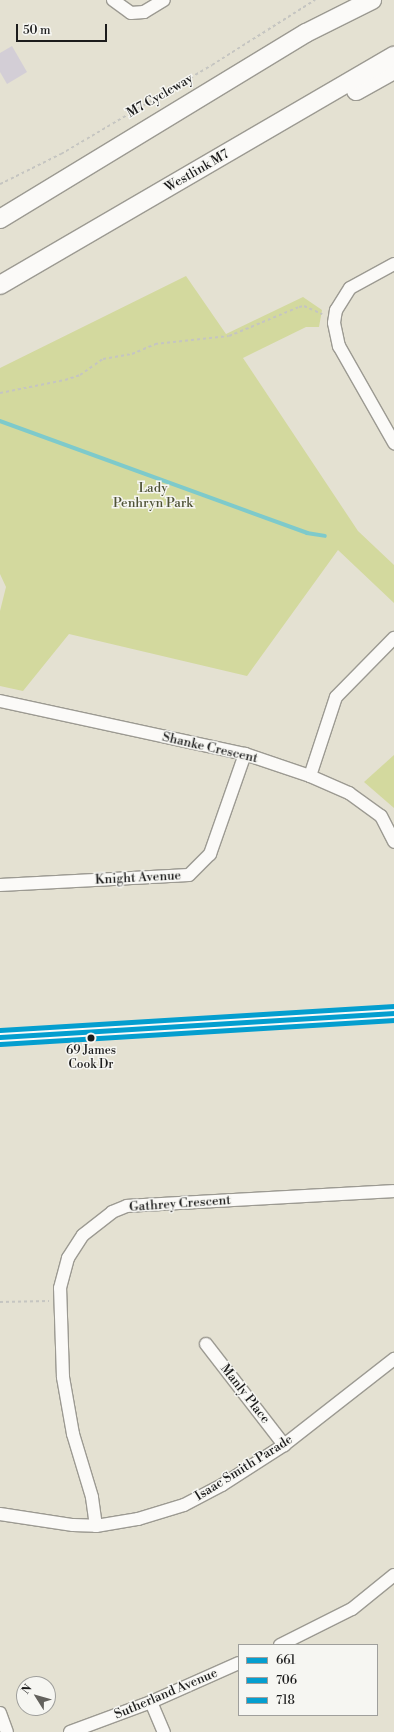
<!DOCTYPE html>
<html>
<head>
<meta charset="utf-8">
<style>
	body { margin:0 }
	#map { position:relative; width:394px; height:1732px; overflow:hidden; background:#e4e1d2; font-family:"Libre Bodoni",serif }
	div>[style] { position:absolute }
	.green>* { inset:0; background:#d3d99e }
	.stream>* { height:3.5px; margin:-1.75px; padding:0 1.75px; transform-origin:1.75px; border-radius:1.75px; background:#7ecacb }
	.building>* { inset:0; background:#d3ced6 }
	.path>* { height:2px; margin-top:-1px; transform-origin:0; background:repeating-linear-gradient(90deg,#c5c5c1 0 3px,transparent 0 6px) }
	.roads { filter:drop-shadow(1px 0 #9c9a92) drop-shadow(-1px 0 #9c9a92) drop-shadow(0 1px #9c9a92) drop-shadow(0 -1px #9c9a92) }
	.minor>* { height:12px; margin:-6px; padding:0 6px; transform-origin:6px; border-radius:6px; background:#fbfaf8 }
	.highway>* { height:18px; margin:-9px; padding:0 9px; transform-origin:9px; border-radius:9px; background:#fbfaf8 }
	.bus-1>* { height:5px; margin:-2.5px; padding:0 2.5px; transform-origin:2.5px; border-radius:2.5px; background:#049ecf }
	.bus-2>* { height:5px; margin:-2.5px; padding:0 2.5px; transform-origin:2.5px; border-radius:2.5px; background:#049ecf }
	.bus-3>* { height:5px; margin:-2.5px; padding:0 2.5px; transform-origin:2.5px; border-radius:2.5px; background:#049ecf }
	.dots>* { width:11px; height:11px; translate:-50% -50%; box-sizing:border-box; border:2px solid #f6f6f2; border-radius:50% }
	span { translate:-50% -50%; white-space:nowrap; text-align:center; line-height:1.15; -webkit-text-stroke:3px #f6f6f2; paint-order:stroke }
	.bus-label { font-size:12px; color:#1c1c1c }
	.street-label { font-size:13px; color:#1c1c1c }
	.park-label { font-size:13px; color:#4f5336 }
	.legend { position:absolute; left:238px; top:1644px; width:140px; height:72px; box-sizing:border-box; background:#f6f6f2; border:1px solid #9f9f9c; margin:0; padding:5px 7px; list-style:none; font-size:12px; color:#1c1c1c }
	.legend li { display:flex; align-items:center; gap:8px; height:20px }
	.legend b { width:20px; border:1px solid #9f9f9c }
	.north { position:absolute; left:16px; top:1676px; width:40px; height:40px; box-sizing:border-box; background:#f6f6f2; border:1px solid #9f9f9c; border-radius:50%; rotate:307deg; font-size:11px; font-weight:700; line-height:16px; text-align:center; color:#1c1c1c }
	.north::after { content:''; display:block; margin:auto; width:14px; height:18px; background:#62615c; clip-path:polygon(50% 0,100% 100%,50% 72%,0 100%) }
	.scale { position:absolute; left:16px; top:24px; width:91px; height:18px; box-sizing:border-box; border:2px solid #1c1c1c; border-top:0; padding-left:5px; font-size:12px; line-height:14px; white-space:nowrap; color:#1c1c1c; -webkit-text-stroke:3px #f6f6f2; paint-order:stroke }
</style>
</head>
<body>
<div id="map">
	<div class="green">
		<i style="clip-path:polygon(186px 276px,226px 334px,303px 297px,322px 310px,319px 327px,306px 327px,243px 358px,358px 531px,394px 565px,394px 603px,338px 550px,247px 676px,69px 634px,23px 691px,0 686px,0 611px,6px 587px,0 574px,0 368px)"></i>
		<i style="clip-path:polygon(394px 755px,394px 808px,364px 782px)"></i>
	</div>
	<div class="stream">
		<i style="left:0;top:421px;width:327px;rotate:20deg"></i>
		<i style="left:307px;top:533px;width:18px;rotate:9deg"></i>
	</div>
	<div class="building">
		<i style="clip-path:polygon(12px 46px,27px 72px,7px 84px,0 72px,0 53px)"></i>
	</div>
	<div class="path">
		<i style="left:0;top:184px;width:68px;rotate:-26.2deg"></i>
		<i style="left:61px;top:154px;width:175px;rotate:-30.5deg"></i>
		<i style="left:212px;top:65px;width:122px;rotate:-32.3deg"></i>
		<i style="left:0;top:393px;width:66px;rotate:-11.3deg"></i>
		<i style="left:65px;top:380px;width:16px;rotate:-18deg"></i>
		<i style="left:80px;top:375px;width:28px;rotate:-35deg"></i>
		<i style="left:103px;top:359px;width:29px;rotate:-10deg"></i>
		<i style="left:132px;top:354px;width:25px;rotate:-23deg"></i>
		<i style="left:155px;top:344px;width:74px;rotate:-6.2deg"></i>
		<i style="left:229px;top:336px;width:76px;rotate:-22.5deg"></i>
		<i style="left:299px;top:307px;width:5px;rotate:-11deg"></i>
		<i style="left:304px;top:306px;width:20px;rotate:24deg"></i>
		<i style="left:0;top:1302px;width:49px;rotate:-1.2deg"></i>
	</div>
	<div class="roads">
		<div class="minor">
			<i style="left:113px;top:0;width:22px;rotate:36deg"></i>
			<i style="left:131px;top:13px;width:13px;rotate:-4deg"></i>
			<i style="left:144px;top:12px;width:23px;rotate:-31deg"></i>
			<i style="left:394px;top:264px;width:50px;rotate:151.4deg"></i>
			<i style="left:350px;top:288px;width:26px;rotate:122deg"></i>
			<i style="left:336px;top:310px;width:13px;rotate:99deg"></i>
			<i style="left:334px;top:323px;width:24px;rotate:78deg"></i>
			<i style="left:339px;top:346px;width:112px;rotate:60.4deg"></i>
			<i style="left:0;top:701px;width:251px;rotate:12.2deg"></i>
			<i style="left:245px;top:754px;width:69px;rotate:18.7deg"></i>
			<i style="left:310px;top:776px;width:43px;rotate:23.6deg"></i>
			<i style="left:349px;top:793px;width:39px;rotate:36deg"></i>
			<i style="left:381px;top:816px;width:29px;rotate:63deg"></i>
			<i style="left:310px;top:776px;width:83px;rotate:-71.8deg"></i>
			<i style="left:336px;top:697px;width:83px;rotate:-45.5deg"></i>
			<i style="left:0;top:885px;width:189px;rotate:-3deg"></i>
			<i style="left:189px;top:875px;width:30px;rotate:-45deg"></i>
			<i style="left:210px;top:854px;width:106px;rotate:-70.7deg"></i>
			<i style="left:0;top:1037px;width:395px;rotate:-3.5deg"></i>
			<i style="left:206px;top:1344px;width:128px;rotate:52.3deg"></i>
			<i style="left:0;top:1514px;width:74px;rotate:8.6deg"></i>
			<i style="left:73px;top:1525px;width:23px;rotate:2deg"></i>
			<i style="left:96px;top:1526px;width:43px;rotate:-9.5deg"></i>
			<i style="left:138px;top:1519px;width:48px;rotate:-16.9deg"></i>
			<i style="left:184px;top:1505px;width:43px;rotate:-27.8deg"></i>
			<i style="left:222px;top:1485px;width:74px;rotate:-32.8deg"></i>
			<i style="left:284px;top:1445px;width:140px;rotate:-38deg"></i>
			<i style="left:96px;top:1526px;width:29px;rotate:-98deg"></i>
			<i style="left:92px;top:1497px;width:66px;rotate:-106.8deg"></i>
			<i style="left:73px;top:1434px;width:58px;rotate:-100deg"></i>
			<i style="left:63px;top:1377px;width:89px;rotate:-91.9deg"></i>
			<i style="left:60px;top:1288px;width:31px;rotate:-75deg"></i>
			<i style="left:68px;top:1258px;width:27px;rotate:-57deg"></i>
			<i style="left:83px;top:1235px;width:37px;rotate:-38deg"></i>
			<i style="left:112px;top:1212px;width:16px;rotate:-22deg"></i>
			<i style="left:127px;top:1206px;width:267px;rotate:-3.2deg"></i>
			<i style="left:280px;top:1645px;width:80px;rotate:-26.6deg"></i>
			<i style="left:352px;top:1609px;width:54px;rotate:-39deg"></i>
			<i style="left:151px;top:1702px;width:33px;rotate:67deg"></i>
			<i style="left:0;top:1713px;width:20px;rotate:70deg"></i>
			<i style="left:70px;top:1732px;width:86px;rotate:-20.3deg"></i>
			<i style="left:151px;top:1702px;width:96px;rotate:-23.9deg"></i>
		</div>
		<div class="highway">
			<i style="left:356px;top:91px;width:43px;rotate:-28.9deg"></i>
			<i style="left:0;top:219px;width:358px;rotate:-31.3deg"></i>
			<i style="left:306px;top:33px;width:74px;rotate:-26.6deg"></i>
			<i style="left:0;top:285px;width:456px;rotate:-30.2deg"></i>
		</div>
	</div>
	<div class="bus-1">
		<i style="left:0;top:1037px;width:395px;rotate:-3.5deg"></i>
	</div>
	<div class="bus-2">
		<i style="left:0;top:1044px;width:395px;rotate:-3.5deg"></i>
	</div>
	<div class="bus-3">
		<i style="left:0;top:1030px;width:395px;rotate:-3.5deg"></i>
	</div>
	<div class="dots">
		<i style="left:91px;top:1038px;background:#1c1c1c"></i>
	</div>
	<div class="bus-label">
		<span style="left:91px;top:1058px">69 James<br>Cook Dr</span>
	</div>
	<div class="street-label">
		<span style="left:160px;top:96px;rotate:-30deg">M7 Cycleway</span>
		<span style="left:197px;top:171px;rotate:-30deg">Westlink M7</span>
		<span style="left:210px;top:748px;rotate:13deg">Shanke Crescent</span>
		<span style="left:138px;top:878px;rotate:-3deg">Knight Avenue</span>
		<span style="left:180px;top:1204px;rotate:-4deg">Gathrey Crescent</span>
		<span style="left:245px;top:1394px;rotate:52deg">Manly Place</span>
		<span style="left:244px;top:1468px;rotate:-32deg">Isaac Smith Parade</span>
		<span style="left:166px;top:1694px;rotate:-23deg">Sutherland Avenue</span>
	</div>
	<div class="park-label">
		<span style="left:153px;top:496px">Lady<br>Penhryn Park</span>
	</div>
	<ul class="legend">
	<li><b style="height:5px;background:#049ecf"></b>661</li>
	<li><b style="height:5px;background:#049ecf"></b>706</li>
	<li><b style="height:5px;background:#049ecf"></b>718</li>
	</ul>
	<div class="north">N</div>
	<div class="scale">50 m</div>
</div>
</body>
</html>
